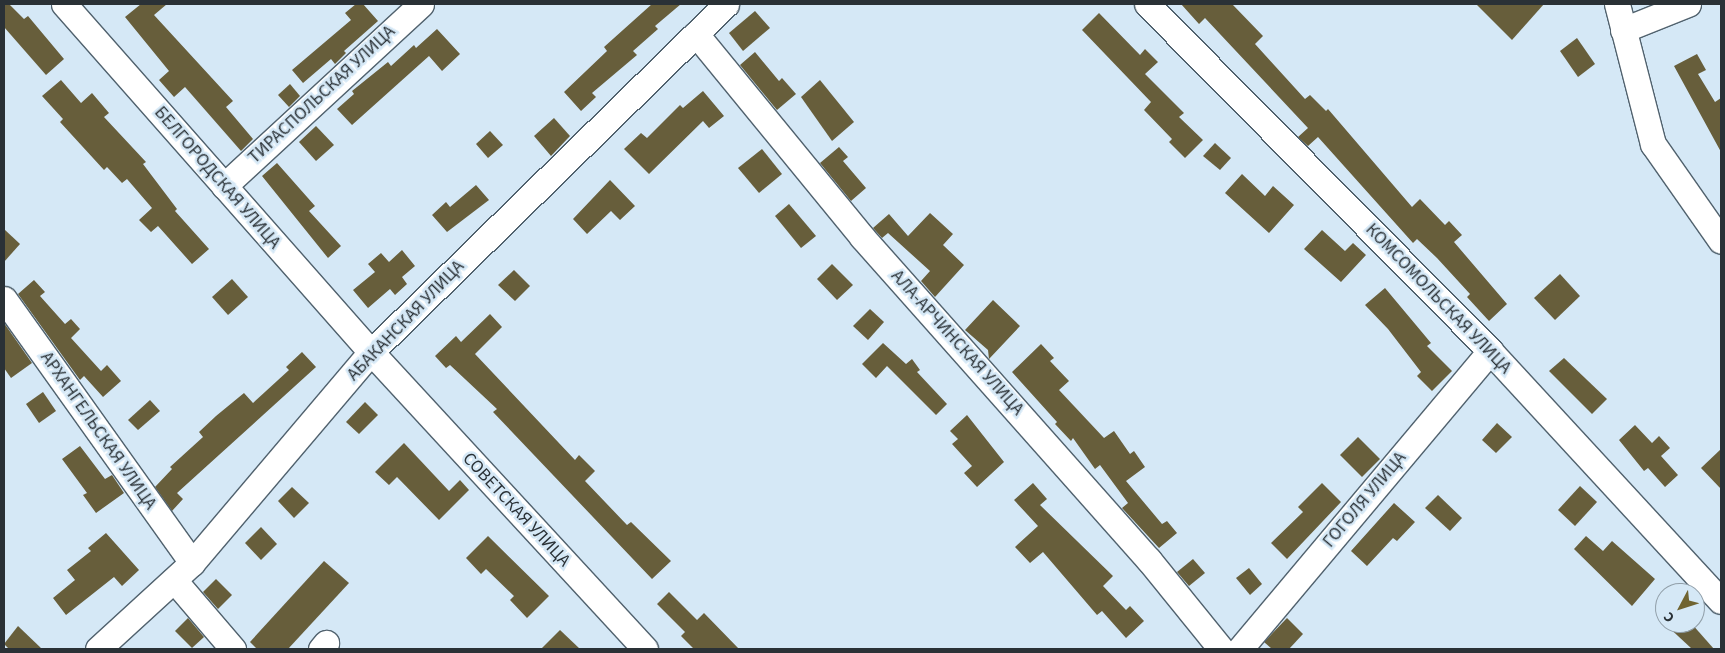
<!DOCTYPE html>
<html>
<head>
<meta charset="utf-8">
<style>
	body { margin:0 }
	#map { position:relative; width:1725px; height:653px; overflow:hidden; background:#d5e8f6; font-family:"Source Sans 3",sans-serif }
	div>[style] { position:absolute }
	.building>* { inset:0; background:#675e3b }
	.roads { filter:drop-shadow(1px 0 #51626e) drop-shadow(-1px 0 #51626e) drop-shadow(0 1px #51626e) drop-shadow(0 -1px #51626e) }
	.minor>* { height:25px; margin:-12.5px; padding:0 12.5px; transform-origin:12.5px; border-radius:12.5px; background:#fff }
	span { translate:-50% -50%; white-space:nowrap; text-align:center; line-height:1.15; -webkit-text-stroke:5px #d5e8f6; paint-order:stroke }
	.street-label { font-size:18px; color:#2a3136 }
	.frame { position:absolute; inset:0; border:5px solid #2a3136; pointer-events:none }
	.north { position:absolute; left:1655px; top:583px; width:50px; height:50px; box-sizing:border-box; background:#d5e8f6; border:1px solid #919fa9; border-radius:50%; rotate:230deg; font-size:14px; font-weight:700; line-height:20px; text-align:center; color:#2a3136 }
	.north::after { content:''; display:block; margin:auto; width:18px; height:22px; background:#706431; clip-path:polygon(50% 0,100% 100%,50% 72%,0 100%) }
</style>
</head>
<body>
<div id="map">
	<div class="building">
		<i style="clip-path:polygon(4px 4px,9px 4px,24px 19px,28px 16px,64px 59px,46px 75px,4px 27px)"></i>
		<i style="clip-path:polygon(141px 4px,167px 4px,154px 15px,233px 101px,226px 107px,253px 139px,241px 151px,185px 87px,174px 97px,159px 80px,169px 71px,125px 17px)"></i>
		<i style="clip-path:polygon(356px 4px,363px 4px,378px 21px,344px 51px,346px 53px,335px 64px,331px 59px,303px 83px,292px 70px,351px 20px,345px 13px)"></i>
		<i style="clip-path:polygon(652px 4px,681px 4px,655px 26px,658px 29px,633px 51px,637px 55px,592px 93px,596px 97px,581px 111px,564px 92px,607px 51px,604px 47px)"></i>
		<i style="clip-path:polygon(1181px 4px,1232px 4px,1263px 36px,1255px 44px,1305px 99px,1310px 95px,1326px 111px,1328px 109px,1412px 207px,1420px 199px,1445px 225px,1449px 221px,1462px 235px,1454px 242px,1507px 304px,1489px 321px,1467px 297px,1470px 294px,1437px 258px,1417px 239px,1413px 243px,1318px 137px,1308px 146px,1298px 137px,1308px 128px,1205px 18px,1199px 24px)"></i>
		<i style="clip-path:polygon(1476px 4px,1544px 4px,1512px 40px)"></i>
		<i style="clip-path:polygon(755px 11px,770px 28px,743px 51px,729px 33px)"></i>
		<i style="clip-path:polygon(1099px 13px,1140px 55px,1145px 49px,1158px 62px,1145px 74px,1184px 113px,1179px 117px,1203px 140px,1185px 158px,1169px 142px,1172px 139px,1144px 110px,1151px 102px,1082px 30px)"></i>
		<i style="clip-path:polygon(437px 29px,460px 54px,442px 71px,429px 56px,352px 125px,337px 109px,354px 94px,352px 91px,388px 62px,391px 66px,414px 45px,416px 48px)"></i>
		<i style="clip-path:polygon(1577px 38px,1595px 64px,1578px 77px,1560px 51px)"></i>
		<i style="clip-path:polygon(755px 52px,779px 81px,782px 78px,796px 94px,777px 110px,740px 65px)"></i>
		<i style="clip-path:polygon(1697px 54px,1706px 70px,1698px 74px,1715px 102px,1721px 98px,1721px 152px,1674px 66px)"></i>
		<i style="clip-path:polygon(61px 80px,81px 103px,92px 93px,109px 113px,104px 117px,146px 162px,143px 164px,177px 209px,175px 211px,209px 249px,192px 264px,158px 226px,151px 232px,139px 220px,152px 208px,127px 179px,122px 183px,107px 167px,104px 170px,60px 122px,63px 119px,42px 96px)"></i>
		<i style="clip-path:polygon(820px 80px,854px 122px,832px 141px,801px 97px)"></i>
		<i style="clip-path:polygon(290px 84px,300px 96px,289px 107px,278px 95px)"></i>
		<i style="clip-path:polygon(703px 91px,724px 116px,709px 128px,703px 121px,649px 174px,624px 149px,641px 133px,647px 138px,680px 105px,683px 108px)"></i>
		<i style="clip-path:polygon(554px 118px,570px 136px,551px 156px,534px 136px)"></i>
		<i style="clip-path:polygon(316px 126px,334px 145px,316px 161px,299px 142px)"></i>
		<i style="clip-path:polygon(490px 131px,503px 145px,488px 158px,476px 144px)"></i>
		<i style="clip-path:polygon(1215px 143px,1231px 158px,1220px 170px,1203px 156px)"></i>
		<i style="clip-path:polygon(839px 147px,848px 157px,843px 161px,866px 188px,851px 201px,820px 163px)"></i>
		<i style="clip-path:polygon(762px 149px,782px 174px,759px 193px,738px 168px)"></i>
		<i style="clip-path:polygon(277px 163px,315px 206px,309px 211px,341px 246px,328px 258px,262px 176px)"></i>
		<i style="clip-path:polygon(1242px 174px,1265px 196px,1273px 186px,1294px 205px,1269px 233px,1225px 193px)"></i>
		<i style="clip-path:polygon(610px 180px,635px 206px,620px 220px,611px 211px,587px 234px,573px 219px)"></i>
		<i style="clip-path:polygon(476px 185px,489px 200px,447px 232px,432px 215px,446px 202px,450px 207px)"></i>
		<i style="clip-path:polygon(789px 204px,816px 236px,801px 248px,775px 216px)"></i>
		<i style="clip-path:polygon(930px 213px,953px 234px,943px 245px,964px 265px,935px 297px,921px 281px,930px 271px,888px 233px,882px 238px,873px 228px,889px 214px,908px 236px)"></i>
		<i style="clip-path:polygon(4px 229px,20px 244px,4px 262px)"></i>
		<i style="clip-path:polygon(1322px 230px,1345px 251px,1353px 243px,1366px 255px,1341px 282px,1304px 249px)"></i>
		<i style="clip-path:polygon(402px 250px,415px 266px,402px 277px,407px 284px,395px 295px,390px 289px,368px 308px,353px 290px,375px 272px,368px 264px,381px 253px,389px 262px)"></i>
		<i style="clip-path:polygon(832px 264px,853px 285px,837px 300px,817px 279px)"></i>
		<i style="clip-path:polygon(514px 270px,530px 286px,515px 301px,498px 285px)"></i>
		<i style="clip-path:polygon(1560px 274px,1580px 296px,1555px 320px,1534px 298px)"></i>
		<i style="clip-path:polygon(232px 279px,248px 297px,228px 315px,212px 297px)"></i>
		<i style="clip-path:polygon(34px 280px,45px 292px,40px 296px,65px 324px,71px 319px,80px 329px,71px 338px,101px 371px,107px 365px,121px 381px,103px 397px,84px 376px,80px 380px,18px 294px)"></i>
		<i style="clip-path:polygon(1385px 288px,1431px 343px,1427px 346px,1452px 371px,1432px 391px,1417px 376px,1421px 372px,1388px 329px,1365px 305px)"></i>
		<i style="clip-path:polygon(993px 300px,1020px 326px,989px 359px,988px 350px,965px 330px)"></i>
		<i style="clip-path:polygon(870px 309px,884px 322px,868px 340px,853px 326px)"></i>
		<i style="clip-path:polygon(490px 314px,502px 327px,475px 354px,575px 460px,579px 455px,595px 471px,585px 481px,627px 525px,631px 522px,671px 561px,652px 579px,493px 412px,497px 409px,450px 365px,446px 368px,435px 356px,456px 336px,461px 342px)"></i>
		<i style="clip-path:polygon(4px 323px,32px 363px,11px 378px,4px 368px)"></i>
		<i style="clip-path:polygon(883px 343px,906px 364px,912px 359px,920px 370px,917px 372px,947px 404px,936px 415px,887px 366px,876px 378px,862px 364px)"></i>
		<i style="clip-path:polygon(1041px 344px,1054px 358px,1050px 361px,1069px 381px,1059px 390px,1104px 438px,1114px 431px,1130px 454px,1134px 451px,1145px 467px,1126px 481px,1162px 524px,1167px 521px,1177px 533px,1159px 548px,1122px 508px,1128px 503px,1100px 465px,1095px 469px,1073px 438px,1071px 441px,1055px 424px,1057px 422px,1012px 372px)"></i>
		<i style="clip-path:polygon(302px 352px,316px 367px,177px 493px,183px 499px,172px 511px,155px 487px,172px 469px,170px 467px,203px 437px,199px 432px,216px 416px,244px 393px,253px 403px,289px 370px,286px 367px)"></i>
		<i style="clip-path:polygon(1564px 358px,1607px 399px,1592px 414px,1549px 371px)"></i>
		<i style="clip-path:polygon(43px 392px,56px 411px,39px 423px,26px 404px)"></i>
		<i style="clip-path:polygon(150px 400px,160px 411px,138px 430px,128px 420px)"></i>
		<i style="clip-path:polygon(365px 402px,378px 415px,359px 434px,346px 422px)"></i>
		<i style="clip-path:polygon(967px 415px,1004px 462px,977px 487px,964px 473px,972px 466px,952px 444px,958px 439px,950px 431px)"></i>
		<i style="clip-path:polygon(1497px 423px,1512px 437px,1496px 453px,1482px 440px)"></i>
		<i style="clip-path:polygon(1635px 425px,1652px 443px,1659px 436px,1670px 448px,1661px 456px,1678px 475px,1665px 487px,1648px 468px,1644px 471px,1619px 440px)"></i>
		<i style="clip-path:polygon(1358px 437px,1380px 459px,1362px 477px,1340px 455px)"></i>
		<i style="clip-path:polygon(404px 443px,449px 491px,460px 480px,469px 490px,439px 520px,397px 477px,389px 485px,375px 472px)"></i>
		<i style="clip-path:polygon(80px 446px,105px 479px,112px 475px,124px 493px,96px 513px,83px 495px,87px 493px,62px 459px)"></i>
		<i style="clip-path:polygon(1721px 449px,1721px 489px,1701px 468px)"></i>
		<i style="clip-path:polygon(1033px 483px,1047px 499px,1040px 505px,1113px 576px,1103px 586px,1126px 610px,1130px 606px,1144px 621px,1126px 638px,1102px 611px,1097px 615px,1043px 552px,1030px 563px,1015px 547px,1038px 526px,1014px 500px)"></i>
		<i style="clip-path:polygon(1322px 483px,1341px 502px,1287px 559px,1271px 543px,1303px 512px,1298px 507px)"></i>
		<i style="clip-path:polygon(1580px 486px,1597px 502px,1575px 526px,1558px 510px)"></i>
		<i style="clip-path:polygon(292px 487px,309px 503px,294px 518px,278px 501px)"></i>
		<i style="clip-path:polygon(1438px 495px,1462px 518px,1450px 531px,1425px 508px)"></i>
		<i style="clip-path:polygon(1394px 503px,1415px 522px,1397px 541px,1393px 538px,1367px 566px,1351px 551px)"></i>
		<i style="clip-path:polygon(261px 527px,277px 544px,261px 560px,245px 543px)"></i>
		<i style="clip-path:polygon(106px 533px,139px 570px,122px 586px,114px 577px,66px 615px,53px 598px,75px 580px,67px 570px,91px 551px,88px 548px)"></i>
		<i style="clip-path:polygon(488px 536px,549px 596px,527px 618px,510px 600px,514px 596px,486px 569px,481px 574px,466px 558px)"></i>
		<i style="clip-path:polygon(1586px 536px,1603px 551px,1612px 541px,1655px 579px,1632px 606px,1574px 549px)"></i>
		<i style="clip-path:polygon(1193px 559px,1205px 573px,1189px 586px,1177px 572px)"></i>
		<i style="clip-path:polygon(324px 561px,349px 583px,288px 649px,257px 649px,250px 642px)"></i>
		<i style="clip-path:polygon(1249px 568px,1262px 584px,1250px 595px,1236px 578px)"></i>
		<i style="clip-path:polygon(216px 579px,232px 595px,218px 609px,203px 592px)"></i>
		<i style="clip-path:polygon(669px 592px,697px 620px,704px 613px,739px 649px,694px 649px,681px 636px,685px 632px,657px 604px)"></i>
		<i style="clip-path:polygon(188px 618px,204px 637px,192px 648px,175px 631px)"></i>
		<i style="clip-path:polygon(1287px 618px,1303px 634px,1289px 649px,1272px 649px,1264px 642px)"></i>
		<i style="clip-path:polygon(1664px 623px,1691px 623px,1714px 649px,1692px 649px)"></i>
		<i style="clip-path:polygon(18px 626px,42px 649px,9px 649px,4px 644px)"></i>
		<i style="clip-path:polygon(560px 630px,580px 649px,541px 649px)"></i>
	</div>
	<div class="roads">
		<div class="minor">
			<i style="left:64px;top:4px;width:464px;rotate:48.6deg"></i>
			<i style="left:371px;top:352px;width:404px;rotate:47.3deg"></i>
			<i style="left:1147px;top:4px;width:488px;rotate:45.3deg"></i>
			<i style="left:1490px;top:351px;width:340px;rotate:47.3deg"></i>
			<i style="left:1617px;top:4px;width:145px;rotate:75.6deg"></i>
			<i style="left:1653px;top:144px;width:118px;rotate:55deg"></i>
			<i style="left:1623px;top:30px;width:70px;rotate:-21.8deg"></i>
			<i style="left:696px;top:34px;width:262px;rotate:50.7deg"></i>
			<i style="left:862px;top:237px;width:432px;rotate:48.4deg"></i>
			<i style="left:1149px;top:560px;width:114px;rotate:51deg"></i>
			<i style="left:224px;top:186px;width:268px;rotate:-42.7deg"></i>
			<i style="left:4px;top:299px;width:324px;rotate:54.5deg"></i>
			<i style="left:174px;top:580px;width:91px;rotate:49.5deg"></i>
			<i style="left:98px;top:649px;width:127px;rotate:-42.5deg"></i>
			<i style="left:192px;top:563px;width:277px;rotate:-49.7deg"></i>
			<i style="left:371px;top:352px;width:497px;rotate:-44.4deg"></i>
			<i style="left:321px;top:649px;width:8px;rotate:-50deg"></i>
			<i style="left:1240px;top:649px;width:389px;rotate:-50deg"></i>
		</div>
	</div>
	<div class="street-label">
		<span style="left:322px;top:95px;rotate:-43deg">ТИРАСПОЛЬСКАЯ УЛИЦА</span>
		<span style="left:217px;top:178px;rotate:49deg">БЕЛГОРОДСКАЯ УЛИЦА</span>
		<span style="left:1438px;top:299px;rotate:46deg">КОМСОМОЛЬСКАЯ УЛИЦА</span>
		<span style="left:406px;top:321px;rotate:-46deg">АБАКАНСКАЯ УЛИЦА</span>
		<span style="left:957px;top:343px;rotate:48deg">АЛА-АРЧИНСКАЯ УЛИЦА</span>
		<span style="left:98px;top:431px;rotate:55deg">АРХАНГЕЛЬСКАЯ УЛИЦА</span>
		<span style="left:1365px;top:500px;rotate:-50deg">ГОГОЛЯ УЛИЦА</span>
		<span style="left:516px;top:510px;rotate:47deg">СОВЕТСКАЯ УЛИЦА</span>
	</div>
	<div class="frame"></div>
	<div class="north">С</div>
</div>
</body>
</html>
